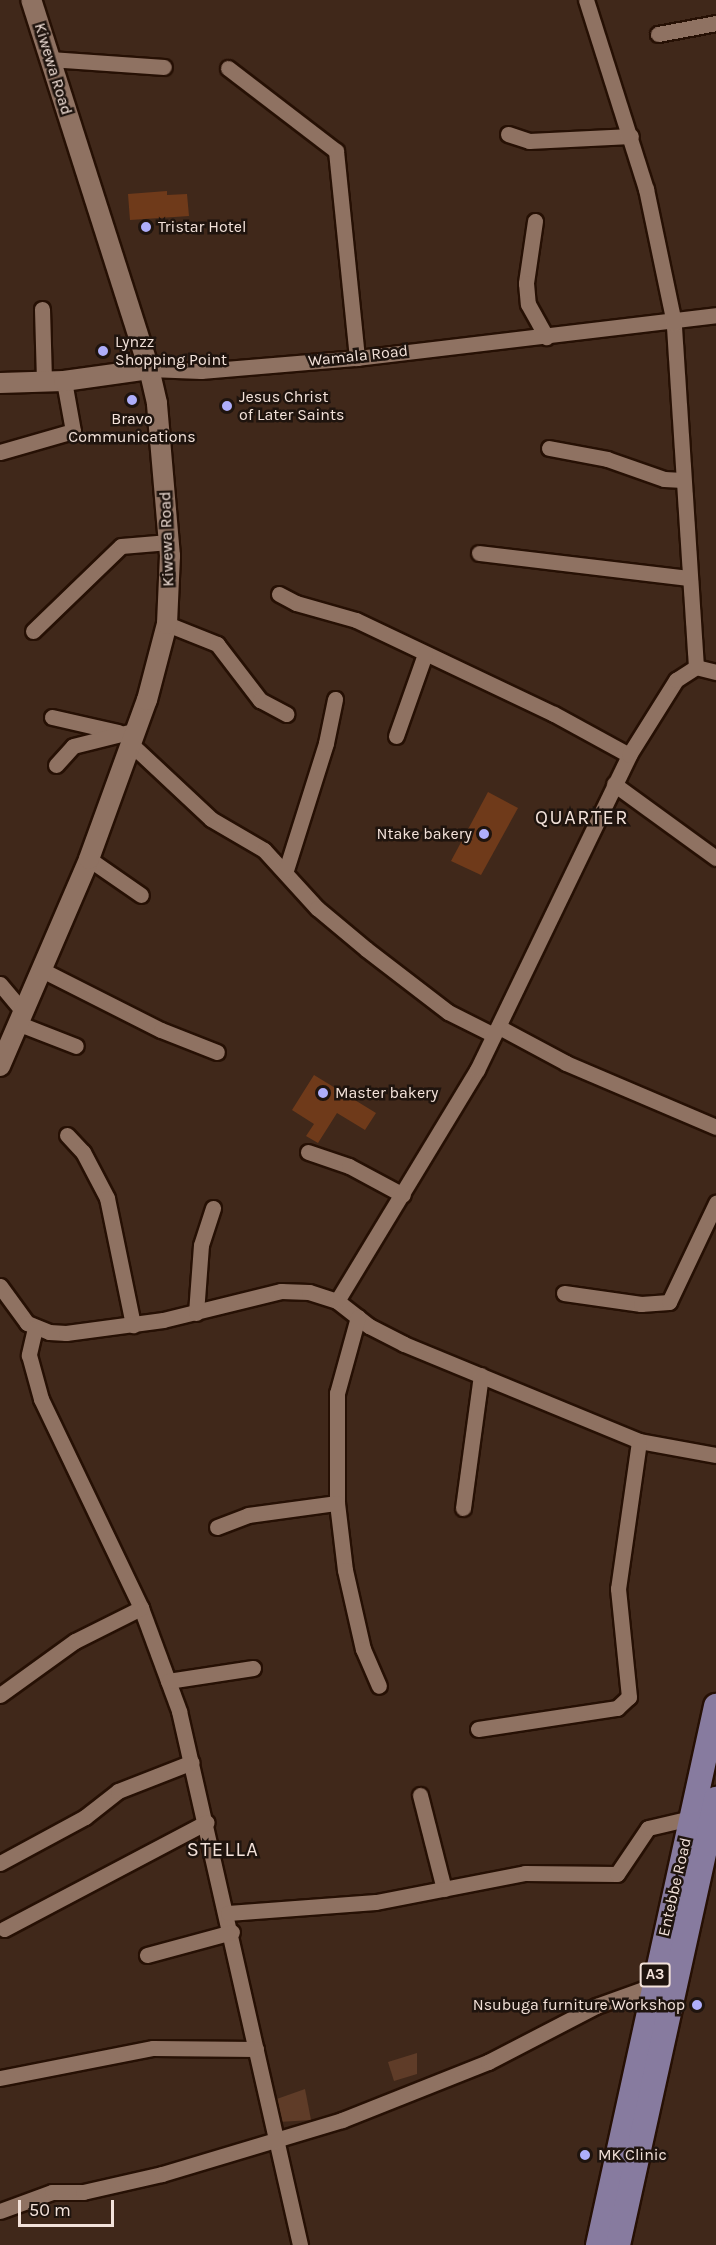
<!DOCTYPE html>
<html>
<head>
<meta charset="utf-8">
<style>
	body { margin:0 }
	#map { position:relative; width:716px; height:2245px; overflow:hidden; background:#40281a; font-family:Karla,sans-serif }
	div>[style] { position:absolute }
	.green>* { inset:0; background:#5f3c28 }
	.building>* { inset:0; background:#6f3a1a }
	.roads { filter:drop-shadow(2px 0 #261004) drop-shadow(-2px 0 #261004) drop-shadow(0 2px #261004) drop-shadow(0 -2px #261004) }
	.minor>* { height:15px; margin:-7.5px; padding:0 7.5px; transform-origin:7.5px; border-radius:7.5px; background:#8f7262 }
	.tertiary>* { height:20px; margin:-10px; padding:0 10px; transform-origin:10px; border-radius:10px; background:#8f7262 }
	.primary>* { height:24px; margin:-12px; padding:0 12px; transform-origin:12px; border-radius:12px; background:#877b9f }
	.dots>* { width:16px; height:16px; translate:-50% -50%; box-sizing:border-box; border:3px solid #1f140e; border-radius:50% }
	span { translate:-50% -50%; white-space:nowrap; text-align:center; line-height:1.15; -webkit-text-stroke:5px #1f140e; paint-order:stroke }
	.shield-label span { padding:2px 4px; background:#1f140e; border:2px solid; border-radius:4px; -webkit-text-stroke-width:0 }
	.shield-label { font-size:15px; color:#f3e2da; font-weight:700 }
	.street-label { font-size:16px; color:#f3e2da }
	.poi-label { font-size:16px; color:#f3e2da }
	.left { translate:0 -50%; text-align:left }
	.right { translate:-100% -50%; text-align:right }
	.quarter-label { font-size:20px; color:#f3e2da; letter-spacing:1.5px }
	.scale { position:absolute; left:18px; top:2200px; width:96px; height:27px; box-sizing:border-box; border:3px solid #f3e2da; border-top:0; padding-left:8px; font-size:18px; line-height:21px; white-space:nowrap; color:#f3e2da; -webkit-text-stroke:4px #1f140e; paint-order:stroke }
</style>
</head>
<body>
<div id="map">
	<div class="green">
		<i style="clip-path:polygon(417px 2053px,417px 2074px,394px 2081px,388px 2062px)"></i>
		<i style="clip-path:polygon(305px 2089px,311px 2120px,279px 2122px,274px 2100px)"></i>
	</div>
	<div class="building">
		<i style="clip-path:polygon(167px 191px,167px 195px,187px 194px,189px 216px,130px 220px,128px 194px)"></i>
		<i style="clip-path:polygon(488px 792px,518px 808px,481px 875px,451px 861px)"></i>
		<i style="clip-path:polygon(314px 1075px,376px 1113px,365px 1130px,337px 1113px,318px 1143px,306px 1136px,314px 1124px,292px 1110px)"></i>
	</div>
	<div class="roads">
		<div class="minor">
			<i style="left:658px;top:34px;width:59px;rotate:-10.7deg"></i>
			<i style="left:50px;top:59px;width:114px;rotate:4deg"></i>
			<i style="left:228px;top:68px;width:136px;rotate:37.5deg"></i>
			<i style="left:336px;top:151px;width:208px;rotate:84.2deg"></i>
			<i style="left:508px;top:134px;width:22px;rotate:18deg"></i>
			<i style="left:529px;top:141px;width:102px;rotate:-2.8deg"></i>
			<i style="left:535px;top:221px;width:63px;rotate:98.3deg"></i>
			<i style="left:526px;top:283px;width:21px;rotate:85deg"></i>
			<i style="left:528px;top:304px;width:38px;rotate:61deg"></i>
			<i style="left:42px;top:309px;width:73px;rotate:88.4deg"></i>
			<i style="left:149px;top:369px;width:52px;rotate:2.2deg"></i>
			<i style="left:201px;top:371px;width:157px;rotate:-4.8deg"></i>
			<i style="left:357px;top:358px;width:362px;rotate:-6.8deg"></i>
			<i style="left:549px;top:448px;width:59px;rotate:10.7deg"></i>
			<i style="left:607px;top:459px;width:60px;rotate:19.3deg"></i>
			<i style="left:664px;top:479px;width:19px;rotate:3deg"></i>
			<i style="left:0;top:452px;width:76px;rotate:-16deg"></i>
			<i style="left:73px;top:431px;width:51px;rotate:-100.2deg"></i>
			<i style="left:479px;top:553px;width:212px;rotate:6.8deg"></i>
			<i style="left:279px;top:594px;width:19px;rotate:28deg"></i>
			<i style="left:296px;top:603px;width:62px;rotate:15.8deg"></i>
			<i style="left:356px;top:620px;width:219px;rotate:25.4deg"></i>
			<i style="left:554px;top:714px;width:85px;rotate:28.7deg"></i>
			<i style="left:167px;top:624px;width:54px;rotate:21.8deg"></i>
			<i style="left:217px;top:644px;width:71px;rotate:52.5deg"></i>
			<i style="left:260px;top:700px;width:30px;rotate:28deg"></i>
			<i style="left:33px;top:631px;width:122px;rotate:-44deg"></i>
			<i style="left:121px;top:546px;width:48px;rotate:-4.8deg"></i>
			<i style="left:696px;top:667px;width:21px;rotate:14deg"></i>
			<i style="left:52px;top:717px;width:68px;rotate:12.8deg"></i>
			<i style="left:396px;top:736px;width:87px;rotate:-70.5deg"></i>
			<i style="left:132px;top:745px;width:108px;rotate:43.1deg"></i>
			<i style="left:211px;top:819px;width:61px;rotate:30.3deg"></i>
			<i style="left:264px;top:850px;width:79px;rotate:47.6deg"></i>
			<i style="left:317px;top:908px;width:64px;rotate:39.9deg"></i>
			<i style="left:366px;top:949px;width:103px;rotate:37.5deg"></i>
			<i style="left:448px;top:1012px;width:51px;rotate:26.6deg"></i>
			<i style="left:56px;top:765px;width:25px;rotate:-48deg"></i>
			<i style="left:73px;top:746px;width:66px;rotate:-14deg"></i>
			<i style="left:614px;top:784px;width:126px;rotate:36deg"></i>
			<i style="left:89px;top:859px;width:63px;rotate:34.7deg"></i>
			<i style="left:286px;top:870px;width:133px;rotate:-72.5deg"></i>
			<i style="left:326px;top:743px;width:45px;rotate:-78.4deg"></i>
			<i style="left:42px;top:970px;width:133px;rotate:26.8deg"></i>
			<i style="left:161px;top:1030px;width:60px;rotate:21.4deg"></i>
			<i style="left:0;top:984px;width:35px;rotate:50deg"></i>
			<i style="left:17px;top:1023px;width:63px;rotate:21.3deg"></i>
			<i style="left:499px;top:1027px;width:76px;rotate:28.2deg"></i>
			<i style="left:566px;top:1063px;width:163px;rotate:23.1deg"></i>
			<i style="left:67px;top:1135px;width:23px;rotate:47deg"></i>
			<i style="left:83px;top:1152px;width:52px;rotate:62.4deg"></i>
			<i style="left:107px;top:1198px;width:130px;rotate:78.4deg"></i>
			<i style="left:308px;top:1152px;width:43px;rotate:18.9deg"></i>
			<i style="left:349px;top:1166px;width:61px;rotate:28.2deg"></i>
			<i style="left:0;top:1286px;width:46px;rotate:53.9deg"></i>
			<i style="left:27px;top:1323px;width:24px;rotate:22deg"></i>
			<i style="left:49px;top:1332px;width:17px;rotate:3deg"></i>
			<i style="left:66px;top:1333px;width:98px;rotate:-7.6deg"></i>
			<i style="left:163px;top:1320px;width:122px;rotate:-13.8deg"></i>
			<i style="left:281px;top:1291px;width:28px;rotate:2deg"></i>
			<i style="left:309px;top:1292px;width:29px;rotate:18deg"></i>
			<i style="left:337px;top:1301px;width:41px;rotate:38deg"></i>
			<i style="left:369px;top:1326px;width:39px;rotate:27deg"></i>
			<i style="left:404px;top:1344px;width:254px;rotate:22.4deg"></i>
			<i style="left:639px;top:1441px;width:78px;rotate:10.3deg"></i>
			<i style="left:564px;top:1293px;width:78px;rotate:8.1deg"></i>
			<i style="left:641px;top:1304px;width:28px;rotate:-4deg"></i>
			<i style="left:669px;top:1302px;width:110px;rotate:-64.6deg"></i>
			<i style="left:337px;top:1301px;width:270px;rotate:-58.8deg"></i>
			<i style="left:477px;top:1070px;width:350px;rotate:-64.2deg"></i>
			<i style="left:629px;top:755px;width:89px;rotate:-57.9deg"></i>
			<i style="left:676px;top:680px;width:24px;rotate:-33deg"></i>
			<i style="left:696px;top:667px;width:345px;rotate:-93.7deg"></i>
			<i style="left:674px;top:323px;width:137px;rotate:-101.8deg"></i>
			<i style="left:646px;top:189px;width:198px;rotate:-107.6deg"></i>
			<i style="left:196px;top:1313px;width:68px;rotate:-85.8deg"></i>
			<i style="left:201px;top:1245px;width:39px;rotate:-72deg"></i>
			<i style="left:358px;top:1317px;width:79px;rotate:105.4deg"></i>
			<i style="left:337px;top:1393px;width:110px;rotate:90deg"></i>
			<i style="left:337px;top:1503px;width:67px;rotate:83.2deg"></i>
			<i style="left:345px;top:1570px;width:81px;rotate:77.2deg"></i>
			<i style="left:363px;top:1649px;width:40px;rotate:66.6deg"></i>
			<i style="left:35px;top:1328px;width:28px;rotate:103deg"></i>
			<i style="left:29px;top:1355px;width:46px;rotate:74.7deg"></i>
			<i style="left:41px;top:1399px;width:232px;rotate:64.4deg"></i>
			<i style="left:141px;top:1608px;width:110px;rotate:69.7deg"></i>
			<i style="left:179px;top:1711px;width:548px;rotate:77.23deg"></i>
			<i style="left:463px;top:1508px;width:134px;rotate:-82.3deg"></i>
			<i style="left:217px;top:1527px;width:33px;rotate:-21deg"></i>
			<i style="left:248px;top:1515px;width:90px;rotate:-7.7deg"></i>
			<i style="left:168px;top:1681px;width:86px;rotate:-8.7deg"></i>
			<i style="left:0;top:1695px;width:92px;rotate:-35.8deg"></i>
			<i style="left:75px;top:1641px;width:74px;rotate:-26.6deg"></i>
			<i style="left:478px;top:1729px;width:141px;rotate:-8.6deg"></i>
			<i style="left:617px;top:1708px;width:16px;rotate:-43deg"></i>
			<i style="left:629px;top:1697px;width:109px;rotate:-95.8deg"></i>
			<i style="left:618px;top:1589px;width:149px;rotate:-81.9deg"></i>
			<i style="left:420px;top:1795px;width:97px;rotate:75.7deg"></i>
			<i style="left:0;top:1863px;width:97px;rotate:-28.4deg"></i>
			<i style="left:85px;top:1817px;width:42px;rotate:-38.2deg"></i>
			<i style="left:118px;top:1791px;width:79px;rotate:-21.4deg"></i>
			<i style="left:228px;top:1913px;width:148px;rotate:-4.3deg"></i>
			<i style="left:376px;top:1902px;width:152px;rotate:-11deg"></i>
			<i style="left:525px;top:1873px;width:92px;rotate:0.6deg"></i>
			<i style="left:617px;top:1874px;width:55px;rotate:-56deg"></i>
			<i style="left:648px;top:1828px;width:44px;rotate:-13.1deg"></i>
			<i style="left:4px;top:1929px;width:229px;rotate:-27.8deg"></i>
			<i style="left:147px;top:1955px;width:88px;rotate:-15.1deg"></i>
			<i style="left:0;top:2078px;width:156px;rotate:-11.1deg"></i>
			<i style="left:153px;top:2048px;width:103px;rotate:0.6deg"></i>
			<i style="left:0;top:2211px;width:55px;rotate:-20.1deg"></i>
			<i style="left:52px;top:2192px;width:31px"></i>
			<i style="left:83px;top:2192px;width:81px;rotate:-12.8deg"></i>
			<i style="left:162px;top:2174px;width:188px;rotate:-16.7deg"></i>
			<i style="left:342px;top:2120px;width:157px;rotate:-21.7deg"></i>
			<i style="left:488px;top:2062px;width:122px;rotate:-27.4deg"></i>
			<i style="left:596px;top:2006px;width:59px;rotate:-19.7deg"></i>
		</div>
		<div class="tertiary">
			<i style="left:0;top:383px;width:64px;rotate:-1.8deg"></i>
			<i style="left:64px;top:381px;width:86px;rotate:-8deg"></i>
			<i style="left:0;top:1066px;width:225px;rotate:-66.7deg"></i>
			<i style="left:89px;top:859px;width:169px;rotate:-70deg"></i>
			<i style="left:147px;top:700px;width:79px;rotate:-75.3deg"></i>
			<i style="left:167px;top:624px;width:68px;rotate:-87.5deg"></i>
			<i style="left:170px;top:556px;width:154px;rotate:-94.9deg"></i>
			<i style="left:157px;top:403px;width:35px;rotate:-103deg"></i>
			<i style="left:149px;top:369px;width:387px;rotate:-107.7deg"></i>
		</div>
		<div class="primary">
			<i style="left:598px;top:2245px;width:552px;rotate:-77.65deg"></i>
			<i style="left:618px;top:2245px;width:457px;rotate:-77.6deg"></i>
		</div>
	</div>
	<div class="dots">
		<i style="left:146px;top:227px;background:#aeaefb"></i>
		<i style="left:103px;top:351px;background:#aeaefb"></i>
		<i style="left:132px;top:400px;background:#aeaefb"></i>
		<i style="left:227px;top:406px;background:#aeaefb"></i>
		<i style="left:484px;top:834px;background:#aeaefb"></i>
		<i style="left:323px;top:1093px;background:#aeaefb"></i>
		<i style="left:697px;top:2005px;background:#aeaefb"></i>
		<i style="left:585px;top:2155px;background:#aeaefb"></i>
	</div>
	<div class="shield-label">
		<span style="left:655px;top:1975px">A3</span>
	</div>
	<div class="street-label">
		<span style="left:53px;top:69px;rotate:73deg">Kiwewa Road</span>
		<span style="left:358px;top:356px;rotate:-6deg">Wamala Road</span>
		<span style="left:167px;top:539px;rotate:-92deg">Kiwewa Road</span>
		<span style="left:675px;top:1887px;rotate:-77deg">Entebbe Road</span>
	</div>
	<div class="poi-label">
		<span class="left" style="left:158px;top:227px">Tristar Hotel</span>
		<span class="left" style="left:115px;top:351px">Lynzz<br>Shopping Point</span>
		<span class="left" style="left:239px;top:406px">Jesus Christ<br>of Later Saints</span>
		<span style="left:132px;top:428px">Bravo<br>Communications</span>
		<span class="right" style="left:472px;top:834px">Ntake bakery</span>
		<span class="left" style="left:335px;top:1093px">Master bakery</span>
		<span class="right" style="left:685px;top:2005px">Nsubuga furniture Workshop</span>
		<span class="left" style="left:598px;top:2155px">MK Clinic</span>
	</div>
	<div class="quarter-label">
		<span style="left:582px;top:817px">QUARTER</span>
		<span style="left:223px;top:1849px">STELLA</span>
	</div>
	<div class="scale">50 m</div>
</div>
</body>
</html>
